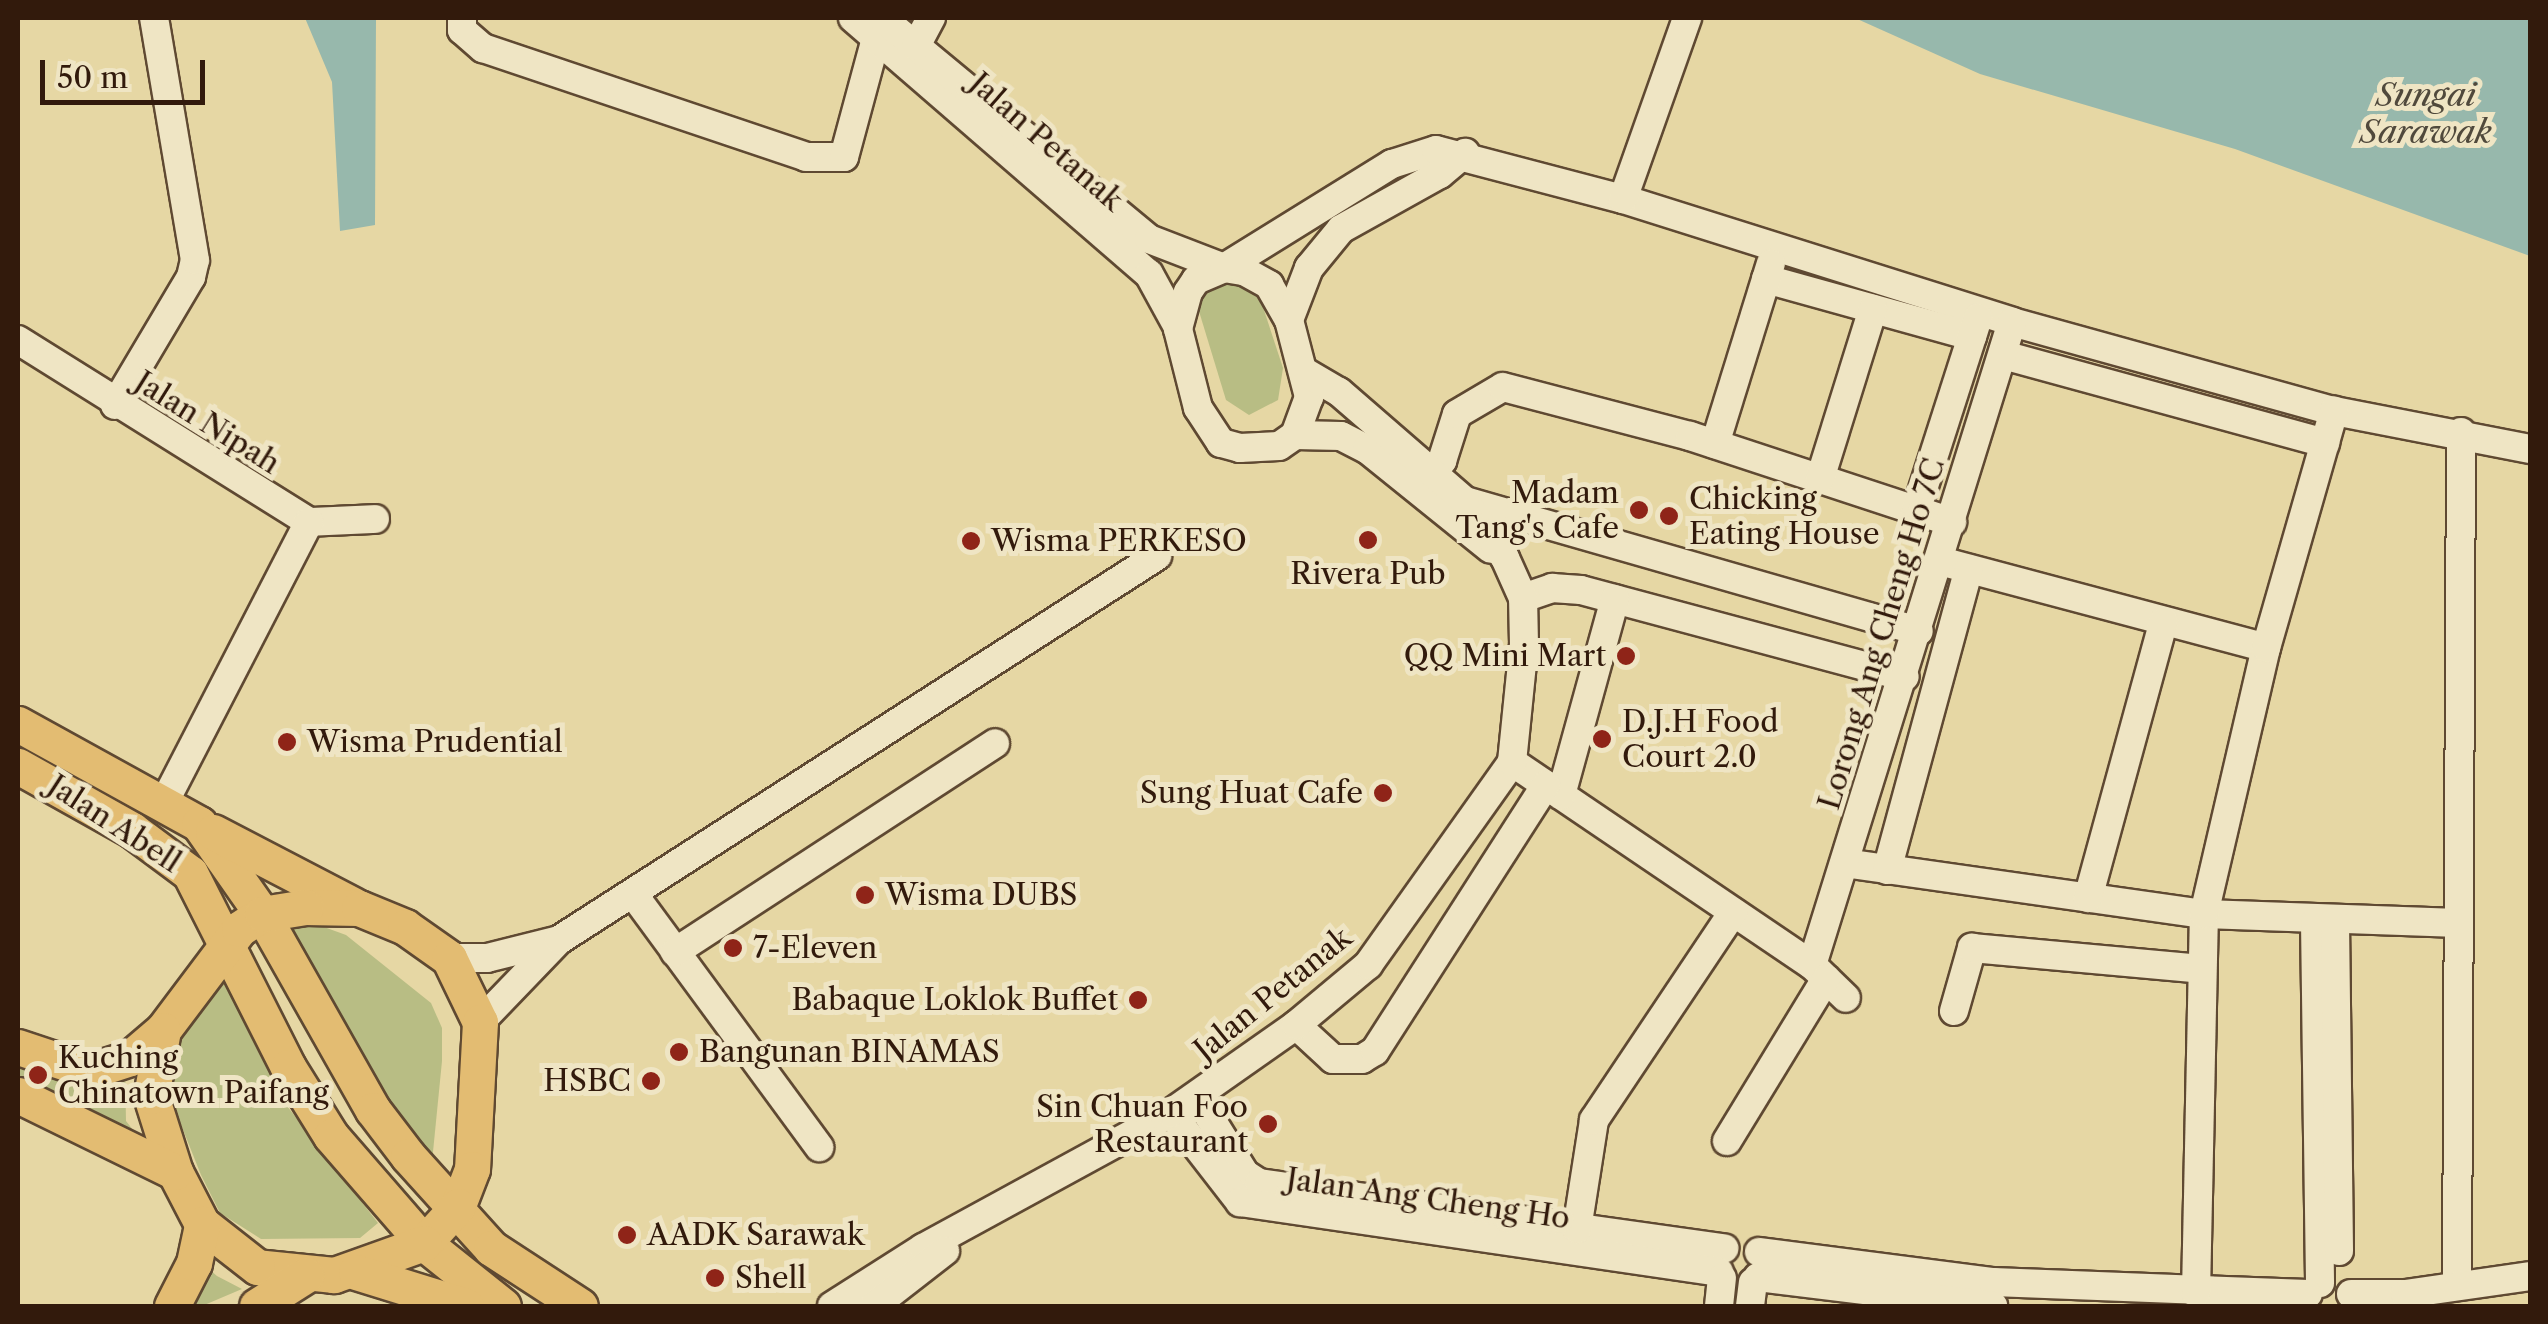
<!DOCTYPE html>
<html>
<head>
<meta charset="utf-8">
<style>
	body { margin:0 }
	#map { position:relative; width:2548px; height:1324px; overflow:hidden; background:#e6d7a4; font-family:"Libre Caslon Text",serif }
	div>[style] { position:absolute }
	.green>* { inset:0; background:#b8bd84 }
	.water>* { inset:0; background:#97b8ac }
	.roads { filter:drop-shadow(2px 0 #5f4932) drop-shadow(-2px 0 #5f4932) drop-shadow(0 2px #5f4932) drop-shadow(0 -2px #5f4932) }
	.minor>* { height:28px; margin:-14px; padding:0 14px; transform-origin:14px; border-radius:14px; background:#efe5c4 }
	.major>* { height:35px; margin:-17.5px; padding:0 17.5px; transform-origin:17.5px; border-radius:17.5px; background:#e3bc72 }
	.dots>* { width:28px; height:28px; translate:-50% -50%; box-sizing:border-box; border:5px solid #efe5c4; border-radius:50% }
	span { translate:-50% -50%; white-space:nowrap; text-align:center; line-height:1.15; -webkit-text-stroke:10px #efe5c4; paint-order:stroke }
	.street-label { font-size:30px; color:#321a0c }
	.poi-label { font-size:30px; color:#321a0c }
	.right { translate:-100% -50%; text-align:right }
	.left { translate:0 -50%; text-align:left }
	.water-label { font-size:32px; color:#50493c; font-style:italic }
	.frame { position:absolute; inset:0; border:20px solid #321a0c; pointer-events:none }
	.scale { position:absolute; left:40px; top:60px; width:165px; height:45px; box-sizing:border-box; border:5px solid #321a0c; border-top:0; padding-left:12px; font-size:30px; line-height:35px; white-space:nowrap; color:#321a0c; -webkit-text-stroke:8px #efe5c4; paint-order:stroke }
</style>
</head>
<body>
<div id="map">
	<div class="green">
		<i style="clip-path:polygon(1235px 277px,1258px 292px,1283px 368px,1278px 400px,1249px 415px,1226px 400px,1198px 308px,1206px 290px)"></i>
		<i style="clip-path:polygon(313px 923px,346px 935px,431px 1003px,442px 1028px,442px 1061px,431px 1172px,400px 1136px,286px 928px)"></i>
		<i style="clip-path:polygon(223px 969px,287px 1106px,378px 1223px,360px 1238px,261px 1239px,220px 1213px,201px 1175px,168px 1092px,178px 1038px)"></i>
		<i style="clip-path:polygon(18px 1065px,67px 1079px,125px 1068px,126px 1121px,137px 1135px,18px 1081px)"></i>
		<i style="clip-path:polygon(202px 1263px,217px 1276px,242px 1289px,202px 1306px,185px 1306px)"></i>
	</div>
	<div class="water">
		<i style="clip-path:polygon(305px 18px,376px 18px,375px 225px,340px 231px,332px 82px)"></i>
		<i style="clip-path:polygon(1855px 18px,2530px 18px,2530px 256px,2235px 149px,1980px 74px)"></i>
	</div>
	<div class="roads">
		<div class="minor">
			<i style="left:462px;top:18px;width:12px;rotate:90deg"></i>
			<i style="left:462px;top:30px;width:28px;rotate:41deg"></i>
			<i style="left:483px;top:48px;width:341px;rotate:18.6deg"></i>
			<i style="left:806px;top:157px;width:38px"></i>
			<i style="left:844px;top:157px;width:123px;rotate:-74.9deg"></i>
			<i style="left:853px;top:18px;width:391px;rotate:40.9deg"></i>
			<i style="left:1149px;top:274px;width:60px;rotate:61.3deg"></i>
			<i style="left:882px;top:18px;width:347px;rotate:39.6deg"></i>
			<i style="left:1149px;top:239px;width:80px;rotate:21.1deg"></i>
			<i style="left:1224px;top:268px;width:20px;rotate:9deg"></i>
			<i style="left:1244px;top:271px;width:29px;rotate:29deg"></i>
			<i style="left:1269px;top:285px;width:40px;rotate:60.3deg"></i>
			<i style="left:1289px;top:320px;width:80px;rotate:75.4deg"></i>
			<i style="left:1309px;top:397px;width:40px;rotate:110.2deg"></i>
			<i style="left:1295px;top:435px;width:19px;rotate:145deg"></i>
			<i style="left:1279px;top:446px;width:39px;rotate:177deg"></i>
			<i style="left:1240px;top:448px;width:20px;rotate:-165deg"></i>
			<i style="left:1221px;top:443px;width:42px;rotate:-123.3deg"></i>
			<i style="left:1198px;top:408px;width:81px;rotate:-104.2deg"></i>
			<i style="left:1178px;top:329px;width:38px;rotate:-75deg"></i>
			<i style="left:1188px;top:292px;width:14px;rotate:-56deg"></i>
			<i style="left:1196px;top:280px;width:30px;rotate:-23deg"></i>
			<i style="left:1224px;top:268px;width:198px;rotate:-31.8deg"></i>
			<i style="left:1392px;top:164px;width:46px;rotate:-17.7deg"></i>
			<i style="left:1436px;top:150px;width:193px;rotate:14.7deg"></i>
			<i style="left:1623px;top:199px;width:408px;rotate:17.5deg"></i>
			<i style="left:2012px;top:322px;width:334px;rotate:15.5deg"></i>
			<i style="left:2334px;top:411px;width:200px;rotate:11deg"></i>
			<i style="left:916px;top:46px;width:32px;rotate:-62deg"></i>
			<i style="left:1623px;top:199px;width:192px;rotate:-70.5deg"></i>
			<i style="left:1766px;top:279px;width:214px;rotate:15.5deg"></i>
			<i style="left:1289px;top:320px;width:56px;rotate:-69deg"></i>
			<i style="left:1309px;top:268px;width:50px;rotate:-50.6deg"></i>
			<i style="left:1341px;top:229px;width:113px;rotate:-29.1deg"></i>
			<i style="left:1440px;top:174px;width:33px;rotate:-40deg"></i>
			<i style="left:18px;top:340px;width:343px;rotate:32deg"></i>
			<i style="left:309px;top:522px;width:66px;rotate:-2.6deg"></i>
			<i style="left:2003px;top:355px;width:334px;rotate:15.3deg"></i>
			<i style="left:115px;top:405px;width:149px;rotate:-59.3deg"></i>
			<i style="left:191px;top:277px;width:17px;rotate:-77deg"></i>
			<i style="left:195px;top:260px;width:245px;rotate:-99.6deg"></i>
			<i style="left:1295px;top:435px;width:46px;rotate:1.2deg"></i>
			<i style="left:1341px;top:436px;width:29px;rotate:27deg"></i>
			<i style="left:1367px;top:449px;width:159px;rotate:38.9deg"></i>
			<i style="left:1715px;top:444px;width:189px;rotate:-72.8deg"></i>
			<i style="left:1431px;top:472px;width:16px;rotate:-45deg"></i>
			<i style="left:1442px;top:461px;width:49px;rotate:-72.3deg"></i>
			<i style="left:1457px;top:414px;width:53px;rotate:-30.4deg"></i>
			<i style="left:1503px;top:387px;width:193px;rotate:14.7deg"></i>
			<i style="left:1690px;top:436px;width:276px;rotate:18.2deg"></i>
			<i style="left:1820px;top:479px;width:178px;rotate:-72.7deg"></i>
			<i style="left:1465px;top:501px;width:472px;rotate:16deg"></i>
			<i style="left:1916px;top:511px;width:203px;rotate:-72.2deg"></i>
			<i style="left:1940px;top:561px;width:337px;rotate:14.9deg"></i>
			<i style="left:1523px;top:598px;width:31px;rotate:-19deg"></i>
			<i style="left:1552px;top:588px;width:29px;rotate:4deg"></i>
			<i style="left:1581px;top:590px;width:335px;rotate:15deg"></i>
			<i style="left:1512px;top:762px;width:362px;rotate:34.1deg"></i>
			<i style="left:1812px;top:965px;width:47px;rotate:44.1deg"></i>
			<i style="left:1561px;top:795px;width:203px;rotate:-74.6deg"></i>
			<i style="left:165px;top:801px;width:314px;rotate:-62.7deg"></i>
			<i style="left:1845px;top:863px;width:363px;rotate:8.1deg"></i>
			<i style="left:2204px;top:914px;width:255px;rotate:2deg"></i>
			<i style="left:1887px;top:870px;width:312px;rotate:-74.8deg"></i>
			<i style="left:634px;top:895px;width:313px;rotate:53.7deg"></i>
			<i style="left:2088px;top:898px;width:287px;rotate:-74.7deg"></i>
			<i style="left:2315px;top:922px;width:361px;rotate:89.2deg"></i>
			<i style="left:2335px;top:922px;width:329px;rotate:89.3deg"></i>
			<i style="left:675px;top:952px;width:382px;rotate:-33.1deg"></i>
			<i style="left:449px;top:958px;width:38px"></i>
			<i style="left:487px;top:958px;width:70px;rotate:-14deg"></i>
			<i style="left:1812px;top:965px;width:673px;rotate:-72.72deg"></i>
			<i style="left:1954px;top:1011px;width:66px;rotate:-74.1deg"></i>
			<i style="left:1972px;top:948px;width:230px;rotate:5.2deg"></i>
			<i style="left:480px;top:1022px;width:114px;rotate:-46.1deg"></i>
			<i style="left:559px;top:940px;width:711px;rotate:-32.71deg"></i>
			<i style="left:1296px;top:1025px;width:50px;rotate:42.6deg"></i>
			<i style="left:1333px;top:1059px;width:29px"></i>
			<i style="left:1362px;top:1059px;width:15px;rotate:-32deg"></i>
			<i style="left:1375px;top:1051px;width:316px;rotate:-57.3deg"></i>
			<i style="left:1197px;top:1097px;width:91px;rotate:58.1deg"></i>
			<i style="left:1245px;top:1174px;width:17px;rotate:33deg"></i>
			<i style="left:1259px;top:1183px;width:470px;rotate:8deg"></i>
			<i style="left:1171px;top:1113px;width:113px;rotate:52.2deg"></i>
			<i style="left:1240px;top:1202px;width:484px;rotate:8.3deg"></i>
			<i style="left:1727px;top:1141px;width:190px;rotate:-58.6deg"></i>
			<i style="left:1577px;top:1229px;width:110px;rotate:-81.1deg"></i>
			<i style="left:1594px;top:1120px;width:250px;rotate:-56.2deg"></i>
			<i style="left:1759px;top:1252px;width:236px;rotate:7.3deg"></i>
			<i style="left:1993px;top:1282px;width:315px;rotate:2.2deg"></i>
			<i style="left:1758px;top:1277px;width:237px;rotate:7deg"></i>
			<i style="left:2457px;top:1286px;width:854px;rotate:-89.73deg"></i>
			<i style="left:2196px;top:1293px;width:379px;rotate:-88.8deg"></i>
			<i style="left:2204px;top:914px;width:273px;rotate:-76.9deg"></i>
			<i style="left:2266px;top:648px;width:247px;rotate:-74deg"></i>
			<i style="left:2351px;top:1294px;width:54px"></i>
			<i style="left:2405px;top:1294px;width:126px;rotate:-8.2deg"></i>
			<i style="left:832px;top:1306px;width:108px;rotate:-32.5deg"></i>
			<i style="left:923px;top:1248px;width:282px;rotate:-28.6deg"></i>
			<i style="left:1171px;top:1113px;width:153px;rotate:-35.1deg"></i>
			<i style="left:1296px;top:1025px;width:94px;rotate:-39.8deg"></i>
			<i style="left:1368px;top:965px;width:249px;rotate:-54.6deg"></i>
			<i style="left:1512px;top:762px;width:119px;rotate:-84.2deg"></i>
			<i style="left:1524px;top:644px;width:46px;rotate:-91.2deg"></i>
			<i style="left:1523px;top:598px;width:44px;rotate:-114.2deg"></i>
			<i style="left:1505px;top:558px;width:70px;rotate:-125.1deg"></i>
			<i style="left:1465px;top:501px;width:167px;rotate:-139.1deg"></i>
			<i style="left:1339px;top:392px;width:42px;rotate:-149.7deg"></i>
			<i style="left:874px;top:1306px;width:90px;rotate:-37.8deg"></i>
			<i style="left:1719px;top:1306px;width:28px;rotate:-84deg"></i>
			<i style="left:1750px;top:1306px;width:24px;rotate:-83deg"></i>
		</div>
		<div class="major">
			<i style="left:18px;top:724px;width:207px;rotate:28.9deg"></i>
			<i style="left:199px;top:824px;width:110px;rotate:55deg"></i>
			<i style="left:262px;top:914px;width:225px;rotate:60.5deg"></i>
			<i style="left:373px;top:1110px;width:58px;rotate:52.7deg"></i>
			<i style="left:408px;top:1156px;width:124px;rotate:47.9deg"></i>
			<i style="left:491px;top:1248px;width:106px;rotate:33.1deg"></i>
			<i style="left:18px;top:766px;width:131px;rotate:29.3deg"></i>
			<i style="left:132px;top:830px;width:72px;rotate:36.6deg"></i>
			<i style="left:190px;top:873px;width:217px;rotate:63.2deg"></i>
			<i style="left:288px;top:1067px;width:81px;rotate:58.1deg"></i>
			<i style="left:331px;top:1136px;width:142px;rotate:49deg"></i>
			<i style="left:424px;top:1243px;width:101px;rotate:38.6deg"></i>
			<i style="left:213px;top:832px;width:158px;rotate:27.5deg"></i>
			<i style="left:305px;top:907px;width:54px;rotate:1.1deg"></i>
			<i style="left:359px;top:908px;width:50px;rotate:22.4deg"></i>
			<i style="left:405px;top:927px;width:54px;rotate:35.2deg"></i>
			<i style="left:449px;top:958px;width:71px;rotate:64.2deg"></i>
			<i style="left:480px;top:1022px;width:147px;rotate:93.1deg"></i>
			<i style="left:472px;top:1169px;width:40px;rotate:111deg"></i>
			<i style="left:458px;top:1206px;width:50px;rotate:132.6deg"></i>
			<i style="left:424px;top:1243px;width:96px;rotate:160.4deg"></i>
			<i style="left:334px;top:1275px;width:77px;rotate:-174.1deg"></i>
			<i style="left:257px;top:1267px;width:70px;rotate:-142deg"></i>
			<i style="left:202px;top:1224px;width:59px;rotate:-117.4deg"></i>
			<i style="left:175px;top:1172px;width:80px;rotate:-107.5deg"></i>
			<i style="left:151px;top:1096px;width:67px;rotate:-79.7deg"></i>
			<i style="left:163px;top:1030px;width:126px;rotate:-53deg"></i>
			<i style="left:239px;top:929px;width:27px;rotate:-33deg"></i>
			<i style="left:262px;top:914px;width:44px;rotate:-9.2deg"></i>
			<i style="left:18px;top:1047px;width:76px;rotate:18.4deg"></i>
			<i style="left:90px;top:1071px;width:42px;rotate:-18deg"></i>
			<i style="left:130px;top:1058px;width:43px;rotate:-40.3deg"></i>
			<i style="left:18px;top:1095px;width:175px;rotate:26.1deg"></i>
			<i style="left:356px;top:1272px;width:115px;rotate:17.2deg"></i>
			<i style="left:172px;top:1306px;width:48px;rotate:-62.9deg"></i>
			<i style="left:194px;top:1263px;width:40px;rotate:-78deg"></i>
			<i style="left:257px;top:1306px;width:58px;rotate:-32.3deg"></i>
		</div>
	</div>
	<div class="dots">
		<i style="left:1639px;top:510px;background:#8f2418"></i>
		<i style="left:1669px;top:516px;background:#8f2418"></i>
		<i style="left:1368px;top:540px;background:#8f2418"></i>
		<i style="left:971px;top:541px;background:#8f2418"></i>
		<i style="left:1626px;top:656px;background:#8f2418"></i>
		<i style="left:1602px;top:739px;background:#8f2418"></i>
		<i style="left:287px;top:742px;background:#8f2418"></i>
		<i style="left:1383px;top:793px;background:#8f2418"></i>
		<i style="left:865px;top:895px;background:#8f2418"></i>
		<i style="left:733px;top:948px;background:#8f2418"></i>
		<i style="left:1138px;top:1000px;background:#8f2418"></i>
		<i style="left:679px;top:1052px;background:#8f2418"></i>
		<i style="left:38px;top:1075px;background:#8f2418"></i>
		<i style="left:651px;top:1081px;background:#8f2418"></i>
		<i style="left:1268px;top:1124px;background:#8f2418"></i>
		<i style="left:627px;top:1235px;background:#8f2418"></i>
		<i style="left:715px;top:1278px;background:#8f2418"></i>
	</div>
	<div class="street-label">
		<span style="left:1046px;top:142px;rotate:41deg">Jalan Petanak</span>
		<span style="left:207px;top:423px;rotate:32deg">Jalan Nipah</span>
		<span style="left:1882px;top:634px;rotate:-73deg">Lorong Ang Cheng Ho 7C</span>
		<span style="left:114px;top:824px;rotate:33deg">Jalan Abell</span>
		<span style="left:1273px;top:994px;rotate:-39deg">Jalan Petanak</span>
		<span style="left:1428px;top:1199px;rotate:8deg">Jalan Ang Cheng Ho</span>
	</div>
	<div class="poi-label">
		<span class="right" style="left:1619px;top:510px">Madam<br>Tang's Cafe</span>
		<span class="left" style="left:1689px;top:516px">Chicking<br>Eating House</span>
		<span class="left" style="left:991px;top:541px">Wisma PERKESO</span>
		<span style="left:1368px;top:574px">Rivera Pub</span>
		<span class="right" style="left:1606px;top:656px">QQ Mini Mart</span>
		<span class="left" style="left:1622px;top:739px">D.J.H Food<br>Court 2.0</span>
		<span class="left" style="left:307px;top:742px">Wisma Prudential</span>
		<span class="right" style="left:1363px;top:793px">Sung Huat Cafe</span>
		<span class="left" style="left:885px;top:895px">Wisma DUBS</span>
		<span class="left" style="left:753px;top:948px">7-Eleven</span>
		<span class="right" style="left:1118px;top:1000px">Babaque Loklok Buffet</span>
		<span class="left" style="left:699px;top:1052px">Bangunan BINAMAS</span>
		<span class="left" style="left:58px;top:1075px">Kuching<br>Chinatown Paifang</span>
		<span class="right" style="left:631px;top:1081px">HSBC</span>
		<span class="right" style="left:1248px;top:1124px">Sin Chuan Foo<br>Restaurant</span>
		<span class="left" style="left:647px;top:1235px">AADK Sarawak</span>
		<span class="left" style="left:735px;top:1278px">Shell</span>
	</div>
	<div class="water-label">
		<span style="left:2426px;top:114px">Sungai<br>Sarawak</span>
	</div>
	<div class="frame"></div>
	<div class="scale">50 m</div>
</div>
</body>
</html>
